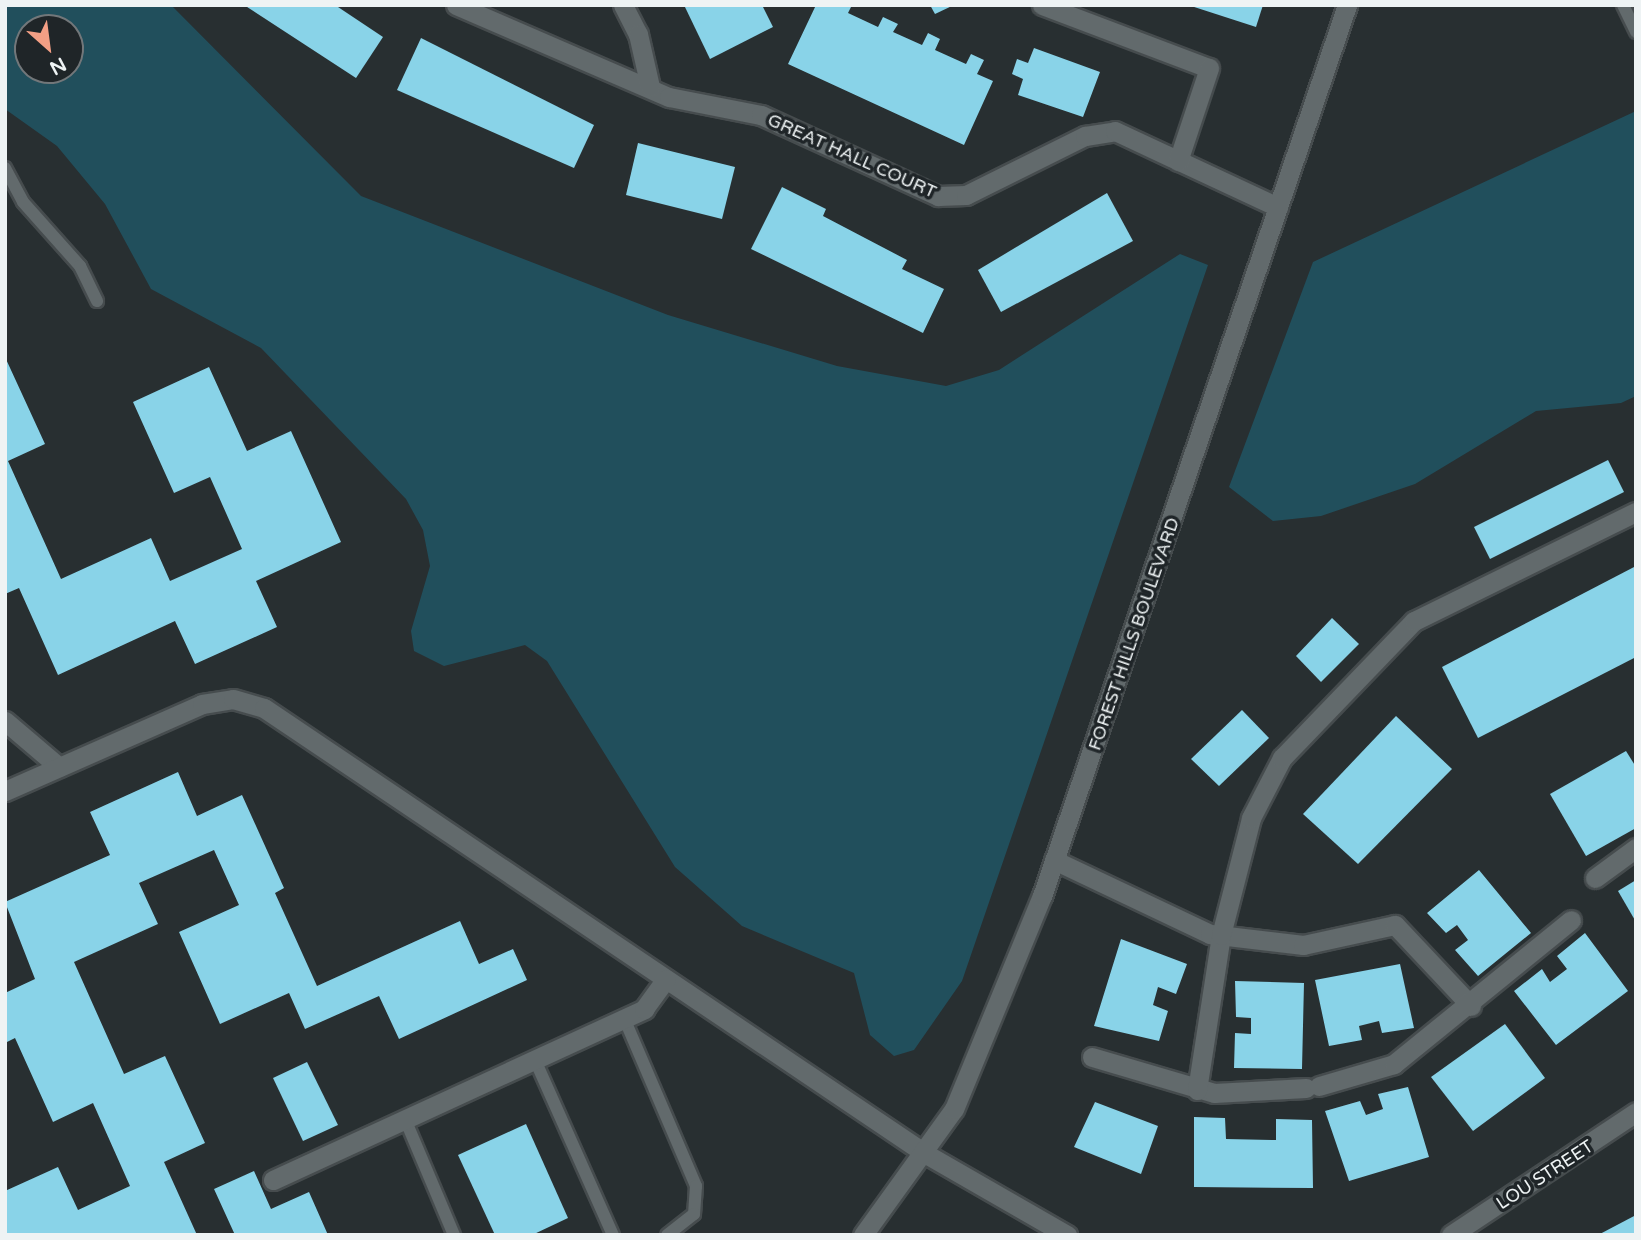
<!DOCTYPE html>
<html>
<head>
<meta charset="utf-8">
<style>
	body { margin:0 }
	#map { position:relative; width:1641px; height:1240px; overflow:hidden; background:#282f31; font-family:"Varela Round",sans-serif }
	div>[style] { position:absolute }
	.green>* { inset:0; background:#214f5c }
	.building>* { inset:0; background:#89d3e8 }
	.roads { filter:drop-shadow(2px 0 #464c4e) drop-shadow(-2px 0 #464c4e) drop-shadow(0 2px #464c4e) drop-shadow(0 -2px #464c4e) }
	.service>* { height:12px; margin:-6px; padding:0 6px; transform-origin:6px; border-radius:6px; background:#626a6c }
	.minor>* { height:19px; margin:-9.5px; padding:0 9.5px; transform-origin:9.5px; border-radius:9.5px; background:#626a6c }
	span { translate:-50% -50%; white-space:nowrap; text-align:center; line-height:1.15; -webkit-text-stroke:7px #1f2528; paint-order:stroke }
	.street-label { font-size:18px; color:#eef3f4 }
	.frame { position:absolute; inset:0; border:7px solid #eef3f4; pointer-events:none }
	.north { position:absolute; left:14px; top:14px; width:70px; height:70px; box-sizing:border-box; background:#1f2528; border:2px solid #72777a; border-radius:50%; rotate:152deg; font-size:19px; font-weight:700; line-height:28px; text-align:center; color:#eef3f4 }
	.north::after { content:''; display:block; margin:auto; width:24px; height:32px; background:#f39f85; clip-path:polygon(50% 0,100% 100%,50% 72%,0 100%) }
</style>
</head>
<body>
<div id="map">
	<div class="green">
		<i style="clip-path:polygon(evenodd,5px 5px,171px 5px,361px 196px,668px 315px,837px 366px,946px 386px,999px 370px,1180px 254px,1208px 265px,962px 981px,914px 1050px,894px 1056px,870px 1035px,854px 973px,742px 926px,675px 867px,547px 661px,525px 645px,444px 666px,414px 651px,411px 631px,430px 566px,423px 530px,406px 499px,261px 348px,151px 289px,105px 204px,57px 146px,5px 109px,5px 5px,28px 28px,70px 28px,70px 70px,28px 70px,28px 28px)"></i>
		<i style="clip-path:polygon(1636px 111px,1636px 396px,1621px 403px,1536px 411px,1415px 484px,1321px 516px,1273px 521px,1229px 487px,1313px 262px)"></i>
	</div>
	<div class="building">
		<i style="clip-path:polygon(244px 5px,335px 5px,383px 37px,356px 78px)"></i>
		<i style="clip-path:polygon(684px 5px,762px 5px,773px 27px,710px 59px)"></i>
		<i style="clip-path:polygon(816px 5px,852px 5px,848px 13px,878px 27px,883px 17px,898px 24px,893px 32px,922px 45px,928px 33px,940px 39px,935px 50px,966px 64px,971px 54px,984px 60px,977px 74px,993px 81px,964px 145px,788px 64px)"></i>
		<i style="clip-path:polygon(930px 5px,954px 5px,935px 14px)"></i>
		<i style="clip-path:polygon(1188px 5px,1263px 5px,1256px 27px)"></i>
		<i style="clip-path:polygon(421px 38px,594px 125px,574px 168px,397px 90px)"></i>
		<i style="clip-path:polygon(1034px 48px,1100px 72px,1083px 117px,1018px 95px,1023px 79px,1012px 74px,1017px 59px,1028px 63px)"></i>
		<i style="clip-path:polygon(638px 143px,735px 167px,722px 219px,626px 195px)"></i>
		<i style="clip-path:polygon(782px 187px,826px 209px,823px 216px,907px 260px,902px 269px,944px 289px,923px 333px,751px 249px)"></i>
		<i style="clip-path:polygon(1107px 193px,1133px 241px,1001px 312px,978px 270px)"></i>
		<i style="clip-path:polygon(5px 357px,45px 444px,8px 461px,61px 579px,151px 538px,170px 581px,242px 549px,210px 477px,174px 493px,133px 402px,209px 367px,247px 451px,291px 431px,341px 542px,256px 581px,277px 627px,195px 664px,175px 621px,58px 675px,19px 588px,5px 594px)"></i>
		<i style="clip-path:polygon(1608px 460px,1624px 492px,1490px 559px,1474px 527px)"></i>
		<i style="clip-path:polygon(1636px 566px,1636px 657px,1478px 738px,1442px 667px)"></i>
		<i style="clip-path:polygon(1332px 618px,1359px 644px,1321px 682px,1296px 656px)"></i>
		<i style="clip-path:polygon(1242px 710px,1269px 738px,1219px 786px,1191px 759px)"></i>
		<i style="clip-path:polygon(1396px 716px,1452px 769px,1358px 864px,1303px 814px)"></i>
		<i style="clip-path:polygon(1626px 751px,1636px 767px,1636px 828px,1586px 856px,1550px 794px)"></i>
		<i style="clip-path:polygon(178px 772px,197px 816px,242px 795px,284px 888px,275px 893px,317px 986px,460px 921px,479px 964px,513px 949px,527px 980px,399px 1039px,379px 996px,305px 1029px,289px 993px,220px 1024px,179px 932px,239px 905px,214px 850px,139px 883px,158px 924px,74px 962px,124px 1074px,165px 1056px,205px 1143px,164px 1162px,197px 1235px,5px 1235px,5px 1191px,58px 1167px,78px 1210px,130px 1186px,93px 1103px,53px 1122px,15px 1038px,5px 1043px,5px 993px,35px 979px,5px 902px,110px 855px,90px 812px)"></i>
		<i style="clip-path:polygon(1479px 870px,1531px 933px,1478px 976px,1455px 950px,1468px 940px,1457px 925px,1446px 933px,1427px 913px)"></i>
		<i style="clip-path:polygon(1636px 880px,1636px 922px,1618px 891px)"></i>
		<i style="clip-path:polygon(1585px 933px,1628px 991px,1556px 1045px,1514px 991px,1542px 969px,1550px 982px,1567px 969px,1557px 956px)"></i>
		<i style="clip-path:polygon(1121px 939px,1187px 964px,1176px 994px,1158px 987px,1153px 1005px,1168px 1011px,1159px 1041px,1094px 1026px)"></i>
		<i style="clip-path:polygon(1400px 964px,1414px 1028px,1382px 1033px,1379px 1021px,1359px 1026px,1362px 1040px,1329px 1046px,1315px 980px)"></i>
		<i style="clip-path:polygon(1235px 981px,1304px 983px,1302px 1069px,1234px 1068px,1235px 1033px,1251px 1034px,1251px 1018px,1236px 1017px)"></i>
		<i style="clip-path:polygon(1505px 1024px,1545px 1078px,1473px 1131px,1431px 1077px)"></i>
		<i style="clip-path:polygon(307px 1062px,338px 1125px,303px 1141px,273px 1078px)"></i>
		<i style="clip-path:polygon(1408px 1087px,1429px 1157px,1349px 1181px,1325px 1111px,1360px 1101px,1366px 1115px,1383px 1109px,1378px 1094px)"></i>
		<i style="clip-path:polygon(1095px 1102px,1158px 1126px,1141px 1174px,1074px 1147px)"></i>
		<i style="clip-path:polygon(1194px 1117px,1225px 1118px,1226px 1139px,1276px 1140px,1276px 1119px,1312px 1120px,1313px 1188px,1194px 1187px)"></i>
		<i style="clip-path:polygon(526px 1124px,568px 1218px,532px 1235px,495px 1235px,458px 1155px)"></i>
		<i style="clip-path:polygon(254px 1171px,271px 1209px,309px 1192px,328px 1235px,235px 1235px,214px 1189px)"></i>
		<i style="clip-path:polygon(1636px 1215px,1636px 1235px,1598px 1235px)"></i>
	</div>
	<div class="roads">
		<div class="service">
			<i style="left:1623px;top:5px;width:30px;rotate:64deg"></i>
			<i style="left:5px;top:168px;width:38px;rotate:62deg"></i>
			<i style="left:23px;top:202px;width:86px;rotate:48.3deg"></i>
			<i style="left:80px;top:266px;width:39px;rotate:64deg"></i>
			<i style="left:624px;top:1018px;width:183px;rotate:66.8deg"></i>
			<i style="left:696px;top:1186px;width:28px;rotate:94deg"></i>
			<i style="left:694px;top:1214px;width:34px;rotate:142deg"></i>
			<i style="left:535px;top:1060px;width:192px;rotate:66deg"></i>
			<i style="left:405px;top:1119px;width:126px;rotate:67.1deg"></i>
		</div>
		<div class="minor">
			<i style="left:456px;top:5px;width:232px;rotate:23.4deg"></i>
			<i style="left:669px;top:97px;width:94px;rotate:11.1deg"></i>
			<i style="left:761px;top:115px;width:195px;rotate:24.6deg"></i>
			<i style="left:938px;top:196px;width:28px;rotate:-2deg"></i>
			<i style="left:966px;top:195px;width:133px;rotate:-26.4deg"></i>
			<i style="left:1085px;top:136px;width:30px;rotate:-9deg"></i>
			<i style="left:1115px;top:131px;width:180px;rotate:25deg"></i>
			<i style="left:623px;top:5px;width:33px;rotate:63deg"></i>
			<i style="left:638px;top:34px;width:54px;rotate:77.2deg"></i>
			<i style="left:1042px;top:5px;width:178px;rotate:20.7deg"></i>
			<i style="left:1209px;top:68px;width:98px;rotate:108.4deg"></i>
			<i style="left:5px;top:721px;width:71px;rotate:40.4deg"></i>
			<i style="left:5px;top:791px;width:215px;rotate:-23.8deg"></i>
			<i style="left:202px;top:704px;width:31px;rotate:-9deg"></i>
			<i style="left:233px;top:699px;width:32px;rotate:16deg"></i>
			<i style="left:264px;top:708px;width:798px;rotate:33.97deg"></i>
			<i style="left:926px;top:1154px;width:163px;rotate:29.9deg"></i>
			<i style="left:1054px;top:860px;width:173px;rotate:25.4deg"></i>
			<i style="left:1210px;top:934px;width:94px;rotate:6.7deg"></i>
			<i style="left:1303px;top:945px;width:94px;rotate:-12.3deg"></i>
			<i style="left:1395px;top:925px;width:111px;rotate:46.8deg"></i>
			<i style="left:1595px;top:878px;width:51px;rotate:-36.2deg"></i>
			<i style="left:1092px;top:1057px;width:127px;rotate:16.4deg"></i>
			<i style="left:1214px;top:1093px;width:92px;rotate:-3.1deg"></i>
			<i style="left:1319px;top:1086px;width:78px;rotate:-16.3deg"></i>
			<i style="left:1394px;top:1064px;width:228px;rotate:-39.1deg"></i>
			<i style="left:1197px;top:1090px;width:157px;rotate:-81.2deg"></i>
			<i style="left:1221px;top:935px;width:121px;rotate:-75.6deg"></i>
			<i style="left:1251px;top:818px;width:68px;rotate:-62.7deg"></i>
			<i style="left:1282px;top:758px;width:190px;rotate:-46.1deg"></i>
			<i style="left:1414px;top:621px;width:247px;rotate:-26.2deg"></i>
			<i style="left:273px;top:1180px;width:409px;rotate:-24.7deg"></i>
			<i style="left:644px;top:1009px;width:37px;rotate:-54deg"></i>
			<i style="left:863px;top:1235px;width:155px;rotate:-54.2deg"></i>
			<i style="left:954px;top:1109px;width:230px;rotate:-67.6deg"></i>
			<i style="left:1042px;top:896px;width:942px;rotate:-71.1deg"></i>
			<i style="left:1451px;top:1235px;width:222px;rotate:-33.6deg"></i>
		</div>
	</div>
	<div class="street-label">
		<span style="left:852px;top:156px;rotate:24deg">GREAT HALL COURT</span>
		<span style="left:1134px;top:634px;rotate:-71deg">FOREST HILLS BOULEVARD</span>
		<span style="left:1545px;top:1175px;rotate:-33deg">LOU STREET</span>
	</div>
	<div class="frame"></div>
	<div class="north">N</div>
</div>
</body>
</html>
